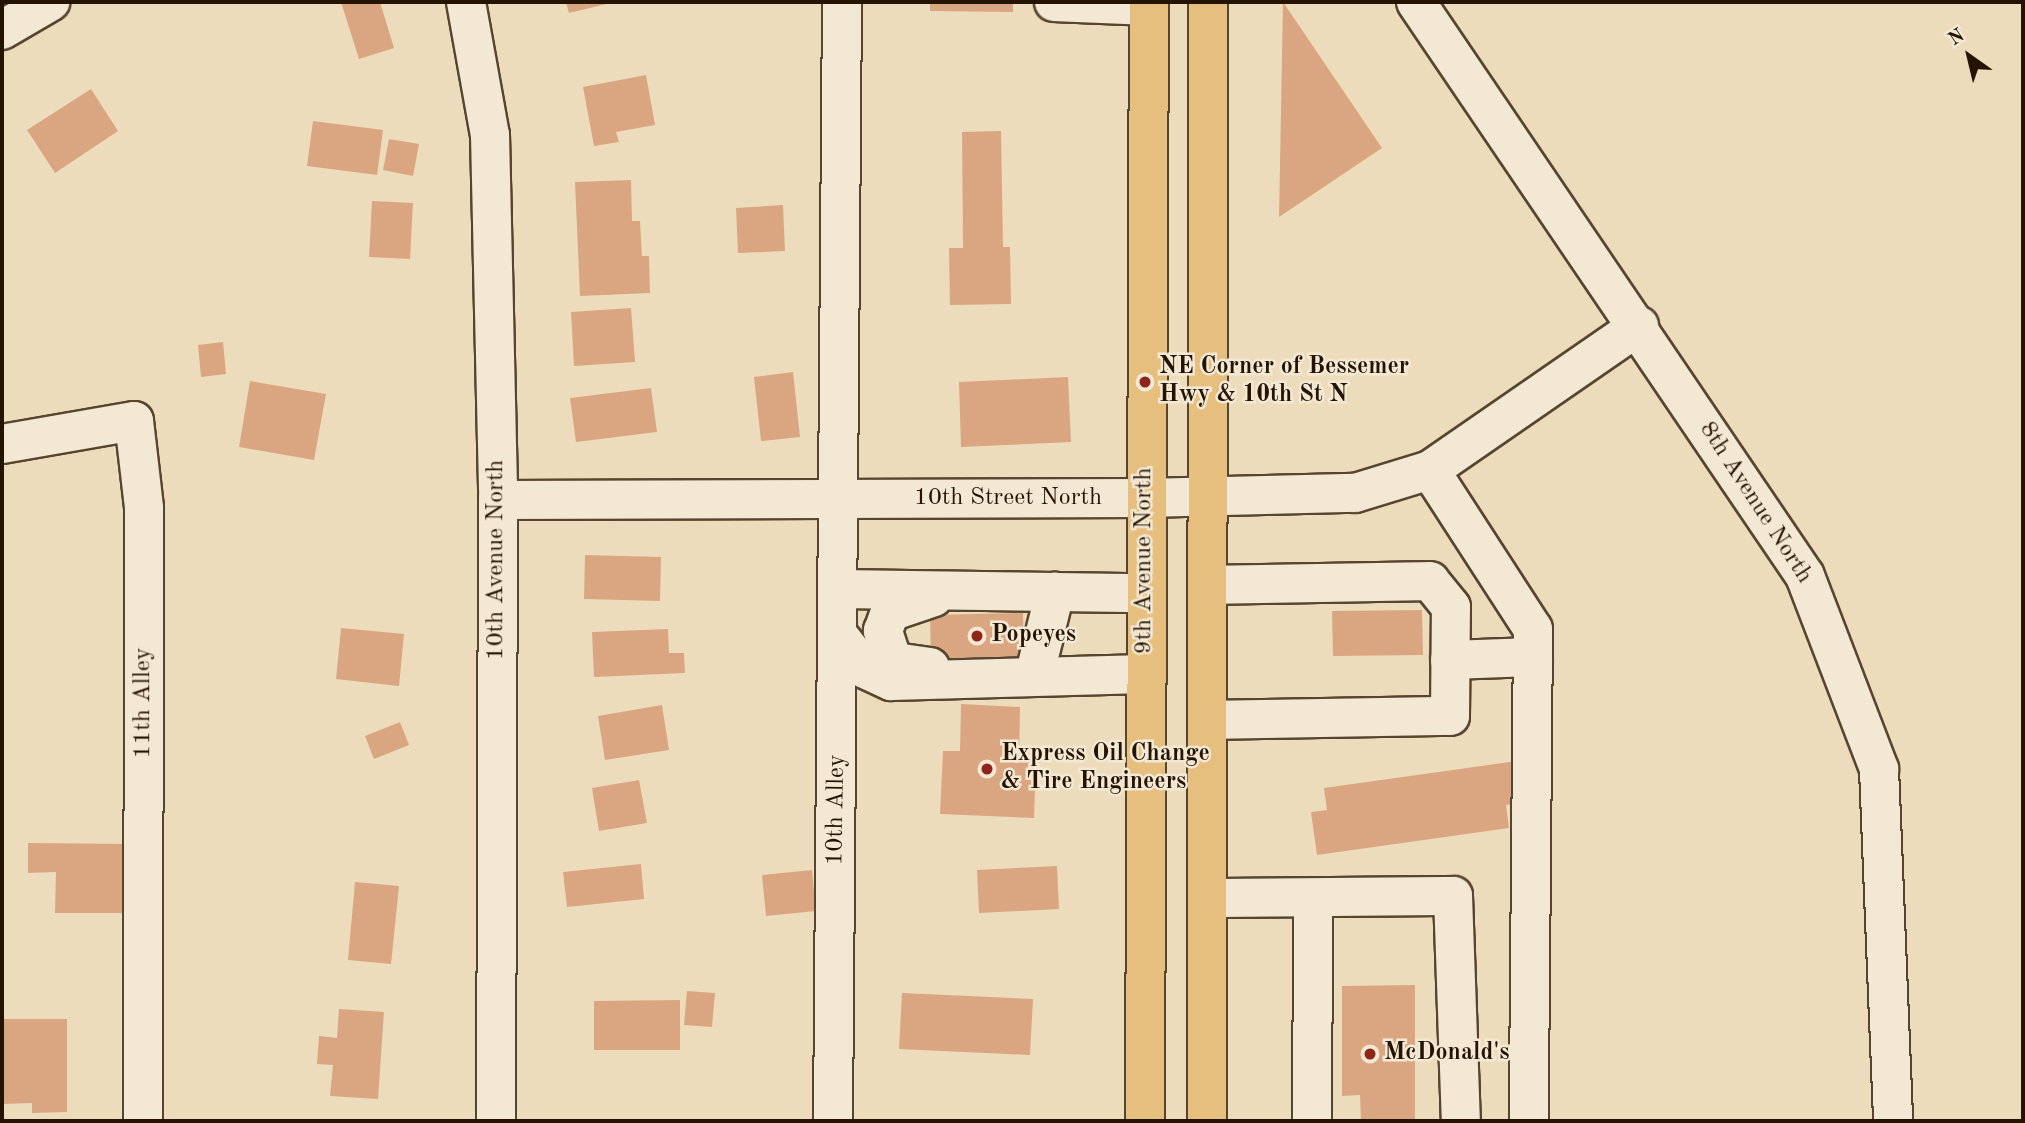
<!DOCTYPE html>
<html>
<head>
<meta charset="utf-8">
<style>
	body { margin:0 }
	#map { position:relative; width:2025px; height:1123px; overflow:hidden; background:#eddcbb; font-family:"Old Standard TT",serif }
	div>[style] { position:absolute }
	.building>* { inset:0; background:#daa682 }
	.roads { filter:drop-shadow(2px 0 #56452f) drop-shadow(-2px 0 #56452f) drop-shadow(0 2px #56452f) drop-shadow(0 -2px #56452f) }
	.minor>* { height:38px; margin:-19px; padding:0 19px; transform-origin:19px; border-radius:19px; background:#f3e8d3 }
	.major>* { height:38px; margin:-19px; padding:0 19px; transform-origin:19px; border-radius:19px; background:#e6be7e }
	.dots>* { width:19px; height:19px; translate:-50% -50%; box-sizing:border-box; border:4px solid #f3e8d3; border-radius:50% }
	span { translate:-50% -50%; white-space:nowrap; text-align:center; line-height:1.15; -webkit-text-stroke:5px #f3e8d3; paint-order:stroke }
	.poi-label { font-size:24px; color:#241300; font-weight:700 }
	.left { translate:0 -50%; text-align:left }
	.street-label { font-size:24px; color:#241300 }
	.frame { position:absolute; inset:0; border:4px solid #241300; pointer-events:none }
	.north { position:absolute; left:1934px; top:21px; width:70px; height:70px; -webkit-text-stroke:5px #f3e8d3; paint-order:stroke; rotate:326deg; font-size:19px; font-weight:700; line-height:28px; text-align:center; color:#241300 }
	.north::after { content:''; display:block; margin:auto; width:24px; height:32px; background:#241300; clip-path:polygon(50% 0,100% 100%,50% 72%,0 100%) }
</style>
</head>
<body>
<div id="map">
	<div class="building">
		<i style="clip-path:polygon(341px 2px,380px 2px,394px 48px,359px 59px)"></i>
		<i style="clip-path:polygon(566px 2px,611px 2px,611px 3px,569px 13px)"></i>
		<i style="clip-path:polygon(930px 2px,1013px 2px,1013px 12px,930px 11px)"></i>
		<i style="clip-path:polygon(1283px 2px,1382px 148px,1279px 217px)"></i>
		<i style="clip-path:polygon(646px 75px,655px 125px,616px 132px,619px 142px,594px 146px,583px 87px)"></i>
		<i style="clip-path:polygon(91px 89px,118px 131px,55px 173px,27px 130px)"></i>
		<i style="clip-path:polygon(313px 121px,383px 130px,377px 175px,307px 166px)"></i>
		<i style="clip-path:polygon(1001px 131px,1003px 247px,1010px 247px,1011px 304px,950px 305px,949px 248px,963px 248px,962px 132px)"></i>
		<i style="clip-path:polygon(389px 139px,419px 144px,413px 176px,383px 170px)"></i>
		<i style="clip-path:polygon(631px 180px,632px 221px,640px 221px,642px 256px,649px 256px,650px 293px,580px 296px,575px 182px)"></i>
		<i style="clip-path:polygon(372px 201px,413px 203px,410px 259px,369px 257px)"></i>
		<i style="clip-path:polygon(783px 205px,785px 251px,738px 253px,736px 208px)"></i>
		<i style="clip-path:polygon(631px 308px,635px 362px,574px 366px,571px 312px)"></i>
		<i style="clip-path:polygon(223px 342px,226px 374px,201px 377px,198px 345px)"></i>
		<i style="clip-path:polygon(793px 372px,800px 437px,761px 441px,754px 377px)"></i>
		<i style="clip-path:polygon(1068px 377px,1071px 442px,961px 447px,959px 382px)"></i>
		<i style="clip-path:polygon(250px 381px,326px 394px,314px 460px,239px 447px)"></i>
		<i style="clip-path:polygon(651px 388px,657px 432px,576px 442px,570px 398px)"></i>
		<i style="clip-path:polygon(585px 555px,661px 557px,660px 601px,584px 599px)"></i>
		<i style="clip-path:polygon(1422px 610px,1423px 655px,1333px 656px,1332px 611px)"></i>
		<i style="clip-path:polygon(1023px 613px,1024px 657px,931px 659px,930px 615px)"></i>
		<i style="clip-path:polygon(341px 628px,404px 634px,399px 686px,336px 679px)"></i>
		<i style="clip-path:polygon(668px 629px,669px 653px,684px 653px,685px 673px,594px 677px,592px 632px)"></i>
		<i style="clip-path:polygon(961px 704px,1020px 707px,1019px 761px,1036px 761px,1034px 818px,940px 814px,943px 751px,960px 751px)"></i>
		<i style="clip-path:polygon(662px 705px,669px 750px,605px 760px,598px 716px)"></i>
		<i style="clip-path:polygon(400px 722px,409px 745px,374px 759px,365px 736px)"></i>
		<i style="clip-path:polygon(1517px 761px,1523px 803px,1506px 805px,1509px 828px,1317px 855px,1311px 812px,1327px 810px,1324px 788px)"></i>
		<i style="clip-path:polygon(639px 780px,647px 823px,599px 831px,592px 788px)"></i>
		<i style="clip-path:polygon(28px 843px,130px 844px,129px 913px,55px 913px,56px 872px,28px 873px)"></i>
		<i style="clip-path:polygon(641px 864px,644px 899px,567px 907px,563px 872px)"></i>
		<i style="clip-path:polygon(1057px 866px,1059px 909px,979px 913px,977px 870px)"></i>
		<i style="clip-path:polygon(812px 870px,816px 911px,766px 916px,762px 875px)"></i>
		<i style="clip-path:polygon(355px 882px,399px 886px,391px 964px,348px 960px)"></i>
		<i style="clip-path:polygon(1415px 985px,1415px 1121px,1361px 1121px,1360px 1095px,1342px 1096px,1342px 986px)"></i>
		<i style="clip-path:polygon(687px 991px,715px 993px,712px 1027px,684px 1025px)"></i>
		<i style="clip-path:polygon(902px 993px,1033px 999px,1030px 1055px,899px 1049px)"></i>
		<i style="clip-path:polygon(680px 1000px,680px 1050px,594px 1050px,594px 1001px)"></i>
		<i style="clip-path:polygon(339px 1009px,384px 1012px,378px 1099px,330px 1096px,333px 1065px,317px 1064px,319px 1036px,337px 1038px)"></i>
		<i style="clip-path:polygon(2px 1019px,67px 1019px,67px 1112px,32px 1113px,32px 1103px,2px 1104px)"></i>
	</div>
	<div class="roads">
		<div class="minor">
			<i style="left:466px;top:2px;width:135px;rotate:79.8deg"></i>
			<i style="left:490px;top:135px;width:365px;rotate:88.7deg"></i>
			<i style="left:498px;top:500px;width:621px;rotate:90.18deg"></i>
			<i style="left:1054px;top:2px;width:95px;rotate:2.4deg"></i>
			<i style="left:1416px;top:2px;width:693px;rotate:55.87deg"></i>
			<i style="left:1805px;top:576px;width:207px;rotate:69deg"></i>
			<i style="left:1879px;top:769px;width:352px;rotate:87.7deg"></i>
			<i style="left:2px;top:30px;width:56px;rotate:-30.3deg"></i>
			<i style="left:2px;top:444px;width:134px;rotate:-9.9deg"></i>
			<i style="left:134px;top:421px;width:88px;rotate:83.4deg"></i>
			<i style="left:144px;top:508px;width:613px;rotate:90.09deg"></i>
			<i style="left:1430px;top:470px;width:189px;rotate:57.1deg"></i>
			<i style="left:1533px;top:629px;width:492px;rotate:90.5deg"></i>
			<i style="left:498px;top:500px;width:647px;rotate:-0.18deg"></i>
			<i style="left:1145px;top:498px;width:210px;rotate:-1.4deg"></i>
			<i style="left:1355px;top:493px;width:78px;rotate:-17deg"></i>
			<i style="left:1430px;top:470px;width:254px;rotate:-34.6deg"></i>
			<i style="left:840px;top:589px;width:304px;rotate:0.8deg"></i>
			<i style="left:839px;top:636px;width:42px;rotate:51.8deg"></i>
			<i style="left:865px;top:669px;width:29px;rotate:25deg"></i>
			<i style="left:891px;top:681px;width:254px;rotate:-1.6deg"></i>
			<i style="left:1450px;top:660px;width:83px;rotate:-2.1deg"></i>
			<i style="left:930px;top:667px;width:37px;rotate:-172deg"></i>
			<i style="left:893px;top:662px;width:33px;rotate:-108deg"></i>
			<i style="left:883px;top:631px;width:20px;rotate:-70deg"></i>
			<i style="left:890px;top:612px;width:46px;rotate:-18.8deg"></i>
			<i style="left:1034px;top:677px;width:88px;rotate:-76.1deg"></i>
			<i style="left:1209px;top:720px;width:241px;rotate:-1deg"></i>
			<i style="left:1450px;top:716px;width:109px;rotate:-89.5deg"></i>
			<i style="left:1451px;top:607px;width:33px;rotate:-129deg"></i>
			<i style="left:1430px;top:581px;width:221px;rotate:179deg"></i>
			<i style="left:1208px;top:898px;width:245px;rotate:-0.5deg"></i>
			<i style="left:1453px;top:896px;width:225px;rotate:88deg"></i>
			<i style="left:833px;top:1121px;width:1119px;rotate:-89.54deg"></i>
			<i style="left:1312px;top:1121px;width:222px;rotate:-89.7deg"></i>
		</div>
		<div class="major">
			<i style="left:1145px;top:1121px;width:1119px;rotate:-89.8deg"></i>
			<i style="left:1207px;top:1121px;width:1119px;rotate:-89.95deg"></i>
		</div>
	</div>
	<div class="dots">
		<i style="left:1145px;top:382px;background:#8f2418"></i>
		<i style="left:977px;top:636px;background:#8f2418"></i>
		<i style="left:987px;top:769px;background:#8f2418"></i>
		<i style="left:1370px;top:1054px;background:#8f2418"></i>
	</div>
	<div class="poi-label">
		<span class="left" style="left:1159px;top:382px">NE Corner of Bessemer<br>Hwy &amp; 10th St N</span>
		<span class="left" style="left:991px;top:636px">Popeyes</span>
		<span class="left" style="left:1001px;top:769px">Express Oil Change<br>&amp; Tire Engineers</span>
		<span class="left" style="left:1384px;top:1054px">McDonald's</span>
	</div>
	<div class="street-label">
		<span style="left:1008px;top:499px">10th Street North</span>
		<span style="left:1755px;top:503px;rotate:57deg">8th Avenue North</span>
		<span style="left:497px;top:560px;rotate:-90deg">10th Avenue North</span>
		<span style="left:1145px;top:561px;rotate:-90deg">9th Avenue North</span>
		<span style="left:144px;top:703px;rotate:-90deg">11th Alley</span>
		<span style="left:837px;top:810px;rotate:-89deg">10th Alley</span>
	</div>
	<div class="frame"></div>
	<div class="north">N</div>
</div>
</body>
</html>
